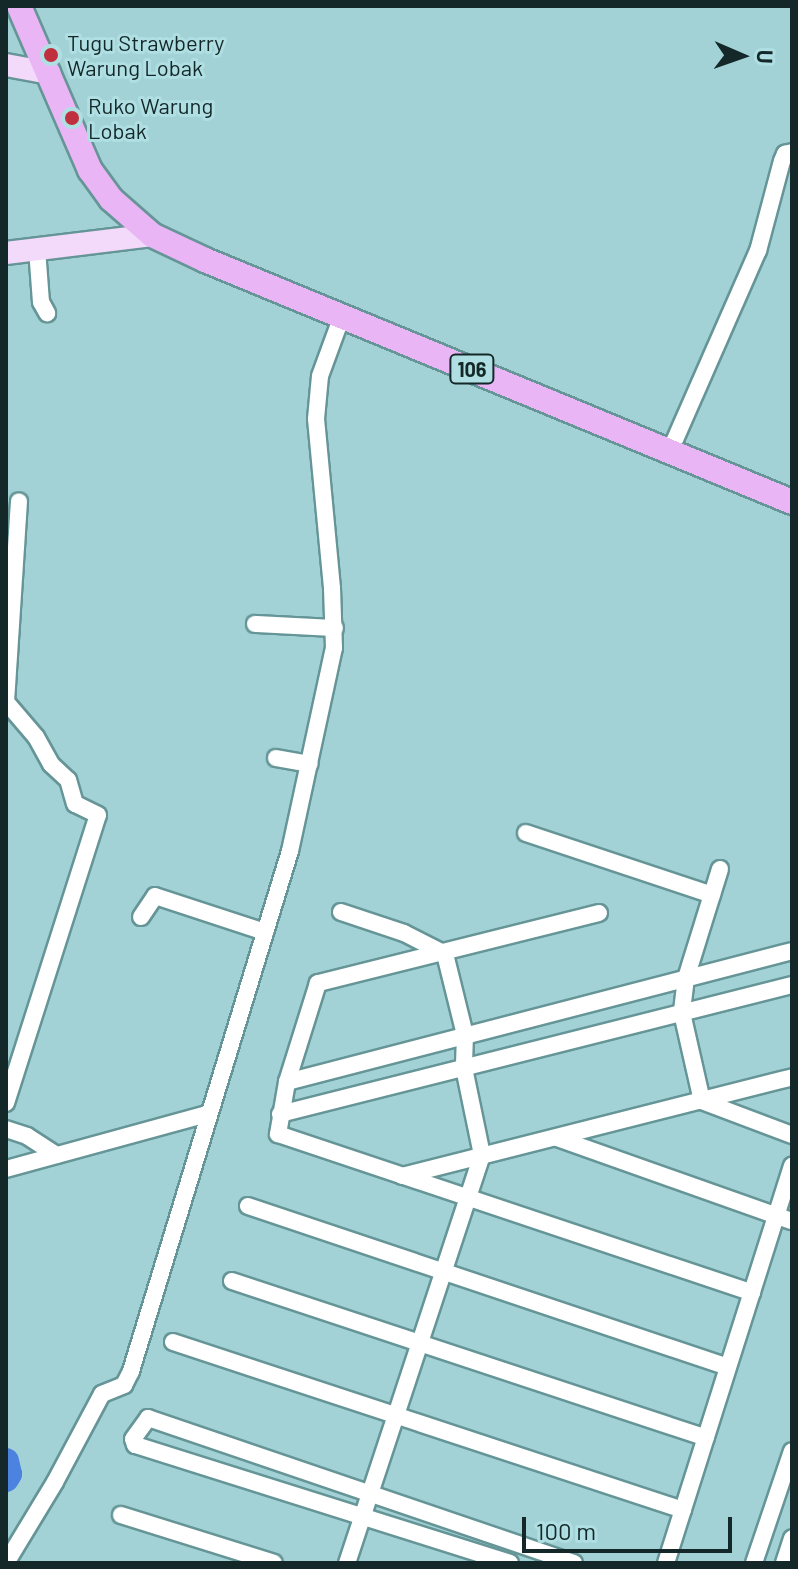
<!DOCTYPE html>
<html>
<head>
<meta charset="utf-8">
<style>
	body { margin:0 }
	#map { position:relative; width:798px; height:1569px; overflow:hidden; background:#a2d2d5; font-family:Barlow,sans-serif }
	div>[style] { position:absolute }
	.river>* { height:26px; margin:-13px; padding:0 13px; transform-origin:13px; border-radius:13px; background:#4c83e0 }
	.roads { filter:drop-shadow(2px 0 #669597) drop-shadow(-2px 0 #669597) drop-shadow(0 2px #669597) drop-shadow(0 -2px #669597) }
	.minor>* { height:16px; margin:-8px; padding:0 8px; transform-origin:8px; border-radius:8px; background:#fff }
	.secondary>* { height:22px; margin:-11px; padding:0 11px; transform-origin:11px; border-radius:11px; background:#f4dafa }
	.primary>* { height:24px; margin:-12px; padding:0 12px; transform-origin:12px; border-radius:12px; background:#e9b5f5 }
	.dots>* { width:22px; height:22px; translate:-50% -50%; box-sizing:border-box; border:4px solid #afdfe2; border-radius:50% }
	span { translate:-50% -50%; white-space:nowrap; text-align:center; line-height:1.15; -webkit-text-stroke:6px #afdfe2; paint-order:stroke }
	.shield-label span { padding:2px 6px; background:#afdfe2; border:2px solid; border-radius:6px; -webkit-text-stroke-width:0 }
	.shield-label { font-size:20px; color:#152829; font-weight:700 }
	.poi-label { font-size:22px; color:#152829 }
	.left { translate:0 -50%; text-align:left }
	.frame { position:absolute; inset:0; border:8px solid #152829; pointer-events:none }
	.north { position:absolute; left:702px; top:16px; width:80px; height:80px; -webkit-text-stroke:6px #afdfe2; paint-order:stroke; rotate:92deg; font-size:22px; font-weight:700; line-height:32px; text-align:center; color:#152829 }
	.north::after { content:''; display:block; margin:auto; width:28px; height:36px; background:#152829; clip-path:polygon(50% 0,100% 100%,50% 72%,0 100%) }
	.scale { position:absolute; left:522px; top:1517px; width:210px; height:36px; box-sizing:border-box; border:4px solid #152829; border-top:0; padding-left:10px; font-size:24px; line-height:28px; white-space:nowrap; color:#152829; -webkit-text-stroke:6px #afdfe2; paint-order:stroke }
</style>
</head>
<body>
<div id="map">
	<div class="river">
		<i style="left:6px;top:1461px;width:13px;rotate:77deg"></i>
		<i style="left:9px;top:1474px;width:6px;rotate:121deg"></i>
	</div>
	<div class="roads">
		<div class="minor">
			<i style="left:37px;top:249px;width:53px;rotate:85.7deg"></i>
			<i style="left:41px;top:302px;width:13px;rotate:61deg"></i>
			<i style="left:670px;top:451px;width:219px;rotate:-66.3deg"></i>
			<i style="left:758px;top:251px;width:93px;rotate:-75.1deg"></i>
			<i style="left:782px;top:161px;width:8px;rotate:-67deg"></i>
			<i style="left:785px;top:154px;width:7px;rotate:-16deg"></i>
			<i style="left:255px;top:624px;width:80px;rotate:2.9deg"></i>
			<i style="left:276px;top:758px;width:34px;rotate:10deg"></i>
			<i style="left:526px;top:833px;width:196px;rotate:18.4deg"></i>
			<i style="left:720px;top:869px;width:114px;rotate:107.3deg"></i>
			<i style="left:686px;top:978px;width:35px;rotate:97deg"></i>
			<i style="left:682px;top:1013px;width:90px;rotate:77.2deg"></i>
			<i style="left:702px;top:1101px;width:96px;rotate:20.7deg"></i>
			<i style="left:341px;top:912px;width:66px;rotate:18.4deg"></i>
			<i style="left:404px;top:933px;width:46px;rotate:27.1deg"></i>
			<i style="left:445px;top:954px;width:83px;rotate:76.1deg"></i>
			<i style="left:465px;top:1035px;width:33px;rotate:92deg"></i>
			<i style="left:464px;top:1068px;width:89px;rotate:78.3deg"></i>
			<i style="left:482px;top:1155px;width:430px;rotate:108.3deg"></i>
			<i style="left:599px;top:913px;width:290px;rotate:166deg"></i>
			<i style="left:318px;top:983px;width:104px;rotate:107.4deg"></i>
			<i style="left:287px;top:1082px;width:53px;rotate:99.8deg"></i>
			<i style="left:278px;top:1134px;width:500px;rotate:18.5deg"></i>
			<i style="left:141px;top:917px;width:25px;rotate:-56deg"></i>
			<i style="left:155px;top:896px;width:116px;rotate:18.1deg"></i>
			<i style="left:287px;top:1082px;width:522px;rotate:-14.54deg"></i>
			<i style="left:6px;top:1103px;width:302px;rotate:-72.3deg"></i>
			<i style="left:98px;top:815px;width:25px;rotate:-154deg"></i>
			<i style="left:75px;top:804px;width:25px;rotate:-106deg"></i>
			<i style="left:68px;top:780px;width:23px;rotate:-137deg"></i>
			<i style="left:51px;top:764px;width:31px;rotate:-119deg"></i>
			<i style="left:36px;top:737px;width:46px;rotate:-130.6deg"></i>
			<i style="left:6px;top:702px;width:201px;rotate:-86.3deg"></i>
			<i style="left:280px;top:1114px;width:528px;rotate:-14.14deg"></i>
			<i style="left:6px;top:1129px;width:22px;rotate:18deg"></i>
			<i style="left:27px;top:1136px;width:35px;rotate:33deg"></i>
			<i style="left:557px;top:1138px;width:249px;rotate:19.5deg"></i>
			<i style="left:6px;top:1169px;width:208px;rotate:-15.3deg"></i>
			<i style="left:402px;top:1176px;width:402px;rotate:-14.2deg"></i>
			<i style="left:248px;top:1206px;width:506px;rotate:18.54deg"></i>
			<i style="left:232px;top:1281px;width:499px;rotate:18.3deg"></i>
			<i style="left:173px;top:1342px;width:537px;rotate:18.23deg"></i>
			<i style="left:121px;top:1515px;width:160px;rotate:17.4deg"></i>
			<i style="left:6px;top:1563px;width:95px;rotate:-58.8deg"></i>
			<i style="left:55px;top:1482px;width:100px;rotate:-61.9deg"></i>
			<i style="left:102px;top:1394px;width:24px;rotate:-22deg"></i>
			<i style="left:124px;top:1385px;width:16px;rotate:-63deg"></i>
			<i style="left:131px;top:1371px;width:544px;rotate:-73deg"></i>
			<i style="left:290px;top:851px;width:208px;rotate:-77.8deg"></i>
			<i style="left:334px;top:648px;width:60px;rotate:-91.9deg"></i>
			<i style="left:332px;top:588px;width:170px;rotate:-95.4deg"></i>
			<i style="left:316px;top:419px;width:43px;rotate:-84.7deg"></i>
			<i style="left:320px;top:376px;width:64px;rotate:-69.9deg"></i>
			<i style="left:510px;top:1563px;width:393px;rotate:-162.5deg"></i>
			<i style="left:135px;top:1445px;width:6px;rotate:-108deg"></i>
			<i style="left:133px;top:1439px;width:26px;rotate:-54deg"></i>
			<i style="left:148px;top:1418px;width:450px;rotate:18.8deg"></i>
			<i style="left:666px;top:1563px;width:417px;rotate:-72.4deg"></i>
			<i style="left:754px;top:1563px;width:118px;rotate:-71.3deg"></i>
			<i style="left:784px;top:1563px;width:26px;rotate:-72deg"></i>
		</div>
		<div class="secondary">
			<i style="left:6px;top:65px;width:44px;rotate:10.5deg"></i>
			<i style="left:6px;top:253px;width:147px;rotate:-7deg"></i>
		</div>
		<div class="primary">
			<i style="left:19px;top:6px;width:179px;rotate:66.6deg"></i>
			<i style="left:90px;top:170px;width:36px;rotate:54deg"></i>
			<i style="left:111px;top:199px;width:55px;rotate:41.3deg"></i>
			<i style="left:152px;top:235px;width:59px;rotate:25.3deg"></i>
			<i style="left:205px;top:260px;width:635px;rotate:22.4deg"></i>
		</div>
	</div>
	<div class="dots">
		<i style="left:51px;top:55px;background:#bf2f3e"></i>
		<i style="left:72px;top:118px;background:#bf2f3e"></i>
	</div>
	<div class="shield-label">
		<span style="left:472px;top:369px">106</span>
	</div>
	<div class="poi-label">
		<span class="left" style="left:67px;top:55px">Tugu Strawberry<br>Warung Lobak</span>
		<span class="left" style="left:88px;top:118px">Ruko Warung<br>Lobak</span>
	</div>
	<div class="frame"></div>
	<div class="north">U</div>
	<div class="scale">100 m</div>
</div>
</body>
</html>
